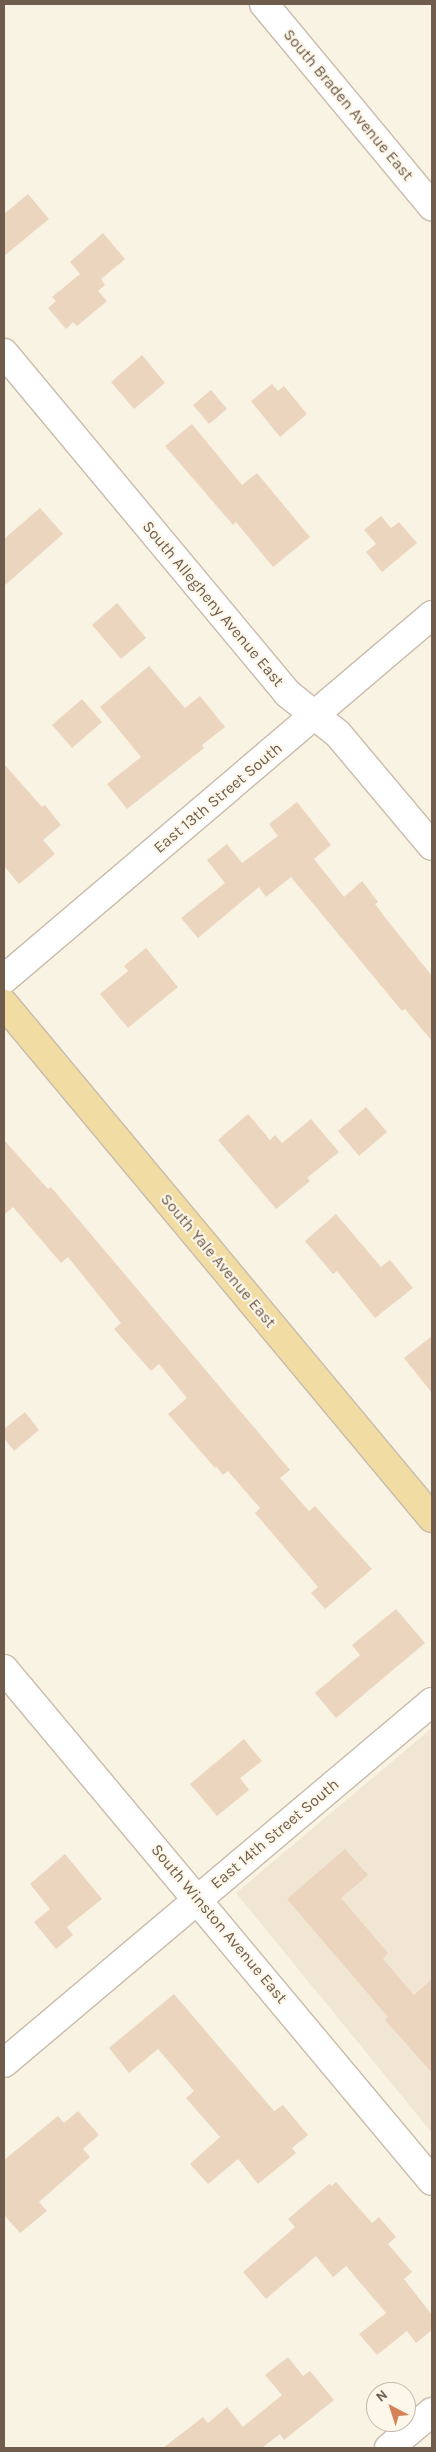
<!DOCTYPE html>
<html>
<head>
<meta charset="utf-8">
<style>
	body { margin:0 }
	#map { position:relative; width:436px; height:2452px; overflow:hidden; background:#f9f3e4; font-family:Karla,sans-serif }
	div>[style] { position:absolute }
	.residential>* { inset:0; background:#f0e6d3 }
	.building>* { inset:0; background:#ebd5bf }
	.roads { filter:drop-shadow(1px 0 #c9bcac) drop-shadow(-1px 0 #c9bcac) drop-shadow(0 1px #c9bcac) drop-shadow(0 -1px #c9bcac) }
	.minor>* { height:28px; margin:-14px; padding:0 14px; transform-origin:14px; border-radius:14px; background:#fff }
	.major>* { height:28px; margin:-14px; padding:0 14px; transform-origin:14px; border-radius:14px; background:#f1dca4 }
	span { translate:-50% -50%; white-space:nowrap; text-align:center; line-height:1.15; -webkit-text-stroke:4px #fdf7ea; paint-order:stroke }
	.street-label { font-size:16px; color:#6f5c4d }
	.frame { position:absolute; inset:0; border:5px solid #6f5c4d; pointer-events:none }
	.north { position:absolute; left:366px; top:2382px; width:50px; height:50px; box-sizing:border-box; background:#fdf7ea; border:1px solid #c4b9ab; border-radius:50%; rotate:320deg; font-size:14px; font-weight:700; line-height:20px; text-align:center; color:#6f5c4d }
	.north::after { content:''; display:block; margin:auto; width:18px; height:22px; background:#d68157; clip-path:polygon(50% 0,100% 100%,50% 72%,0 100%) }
</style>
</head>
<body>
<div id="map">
	<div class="residential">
		<i style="clip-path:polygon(432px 1728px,432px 2133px,236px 1893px)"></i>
	</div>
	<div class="building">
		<i style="clip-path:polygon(28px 194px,49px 219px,4px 256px,4px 214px)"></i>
		<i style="clip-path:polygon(103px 233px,125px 259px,101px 279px,105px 285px,98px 291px,107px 301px,77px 326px,73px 322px,66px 329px,48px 308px,56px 301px,52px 297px,80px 274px,70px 262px)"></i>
		<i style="clip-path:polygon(142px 355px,165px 383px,134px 409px,111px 382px)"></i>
		<i style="clip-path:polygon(272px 384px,278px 391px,284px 386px,307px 414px,280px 437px,251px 401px)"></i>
		<i style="clip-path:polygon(211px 390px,227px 409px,209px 424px,193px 405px)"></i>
		<i style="clip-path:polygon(192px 424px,242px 485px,257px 473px,310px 537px,273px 567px,236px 522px,233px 525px,165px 446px)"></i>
		<i style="clip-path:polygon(40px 508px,63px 534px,4px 586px,4px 539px)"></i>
		<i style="clip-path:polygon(381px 516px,391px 528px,399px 522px,417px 543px,382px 572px,366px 552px,376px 544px,364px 530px)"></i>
		<i style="clip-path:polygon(117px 603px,146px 638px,121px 659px,92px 625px)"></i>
		<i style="clip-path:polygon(149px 666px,185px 708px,200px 696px,225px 727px,202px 745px,204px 748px,127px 809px,107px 784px,141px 757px,100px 707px)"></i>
		<i style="clip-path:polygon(82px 699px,102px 722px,72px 748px,52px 725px)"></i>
		<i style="clip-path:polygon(4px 764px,42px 807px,45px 805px,61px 825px,43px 840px,55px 854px,19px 884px,4px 866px)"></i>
		<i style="clip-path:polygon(297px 802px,331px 845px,314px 859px,344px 897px,362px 881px,378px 902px,375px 904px,387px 920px,432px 976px,432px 1041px,405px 1009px,402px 1011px,291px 877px,266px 897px,259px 887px,198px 938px,181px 918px,225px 883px,207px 860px,227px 844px,242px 863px,278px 836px,269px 824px)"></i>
		<i style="clip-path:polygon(146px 948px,178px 987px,128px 1028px,100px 994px,128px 971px,124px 966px)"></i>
		<i style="clip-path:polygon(366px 1107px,387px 1132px,359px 1156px,338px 1131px)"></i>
		<i style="clip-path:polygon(248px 1114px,270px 1140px,275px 1135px,282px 1143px,311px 1119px,339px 1152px,307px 1178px,310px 1181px,276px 1209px,218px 1140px)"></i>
		<i style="clip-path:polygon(4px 1140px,48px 1189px,51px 1187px,290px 1470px,280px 1478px,309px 1511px,315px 1506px,372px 1569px,325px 1609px,311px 1593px,318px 1587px,255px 1513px,260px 1508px,228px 1471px,223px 1475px,216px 1466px,215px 1468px,168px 1414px,187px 1398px,159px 1364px,151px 1371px,114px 1329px,121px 1323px,68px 1257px,61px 1263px,13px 1207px,4px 1215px)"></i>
		<i style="clip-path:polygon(336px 1214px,381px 1267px,390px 1260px,413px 1288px,375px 1318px,337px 1271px,333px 1274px,305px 1241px)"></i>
		<i style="clip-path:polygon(432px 1336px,432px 1393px,404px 1358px)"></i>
		<i style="clip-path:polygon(25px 1412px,39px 1430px,14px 1451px,4px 1438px,4px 1429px)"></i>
		<i style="clip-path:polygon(396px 1609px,425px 1643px,336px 1718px,315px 1693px,360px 1655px,352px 1645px)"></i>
		<i style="clip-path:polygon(244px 1739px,262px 1761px,240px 1778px,249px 1790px,217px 1816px,190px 1784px)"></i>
		<i style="clip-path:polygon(345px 1849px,368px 1875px,341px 1898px,388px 1953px,383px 1959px,414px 1995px,432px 1979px,432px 2073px,385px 2020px,388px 2017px,287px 1899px)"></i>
		<i style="clip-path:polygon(65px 1854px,102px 1899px,67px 1927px,73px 1935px,56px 1949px,34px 1922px,50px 1909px,30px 1884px)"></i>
		<i style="clip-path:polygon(174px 1994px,274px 2111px,283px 2105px,308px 2135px,292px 2148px,296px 2153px,258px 2184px,238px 2159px,208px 2184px,190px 2164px,220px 2137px,186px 2098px,194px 2091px,158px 2049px,129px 2073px,109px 2048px)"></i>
		<i style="clip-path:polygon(78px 2111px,99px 2135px,83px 2149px,90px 2157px,39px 2202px,47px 2211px,20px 2233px,4px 2215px,4px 2160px,58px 2116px,64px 2123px)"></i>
		<i style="clip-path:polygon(336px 2182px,372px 2223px,379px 2217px,396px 2237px,388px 2244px,412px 2272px,404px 2279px,432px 2315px,432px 2330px,416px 2343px,407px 2331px,377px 2355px,359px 2334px,386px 2313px,346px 2266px,333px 2277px,316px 2256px,266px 2299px,243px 2272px,295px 2227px,288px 2219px,329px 2184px,332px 2186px)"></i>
		<i style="clip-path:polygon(288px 2357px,303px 2376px,310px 2371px,334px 2400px,284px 2440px,280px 2434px,262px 2448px,163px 2448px,203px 2417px,208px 2423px,227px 2407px,243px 2427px,282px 2395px,265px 2375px)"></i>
	</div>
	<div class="roads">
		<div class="minor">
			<i style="left:264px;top:4px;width:263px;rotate:50.3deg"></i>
			<i style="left:4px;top:353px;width:442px;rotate:50.2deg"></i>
			<i style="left:287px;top:693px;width:65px;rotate:38.8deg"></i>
			<i style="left:338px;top:734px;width:146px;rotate:50deg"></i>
			<i style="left:4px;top:979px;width:562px;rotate:-40.38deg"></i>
			<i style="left:4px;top:1669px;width:667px;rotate:50.11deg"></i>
			<i style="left:4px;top:2063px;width:560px;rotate:-40.15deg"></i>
			<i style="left:389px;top:2448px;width:56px;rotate:-39.9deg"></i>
		</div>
		<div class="major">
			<i style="left:4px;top:1004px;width:669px;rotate:50.22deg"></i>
		</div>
	</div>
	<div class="street-label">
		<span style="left:348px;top:105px;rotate:50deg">South Braden Avenue East</span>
		<span style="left:213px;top:604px;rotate:50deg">South Allegheny Avenue East</span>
		<span style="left:218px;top:798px;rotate:-40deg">East 13th Street South</span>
		<span style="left:218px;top:1261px;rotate:50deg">South Yale Avenue East</span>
		<span style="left:275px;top:1834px;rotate:-40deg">East 14th Street South</span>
		<span style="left:219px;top:1924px;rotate:50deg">South Winston Avenue East</span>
	</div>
	<div class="frame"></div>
	<div class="north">N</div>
</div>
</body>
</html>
